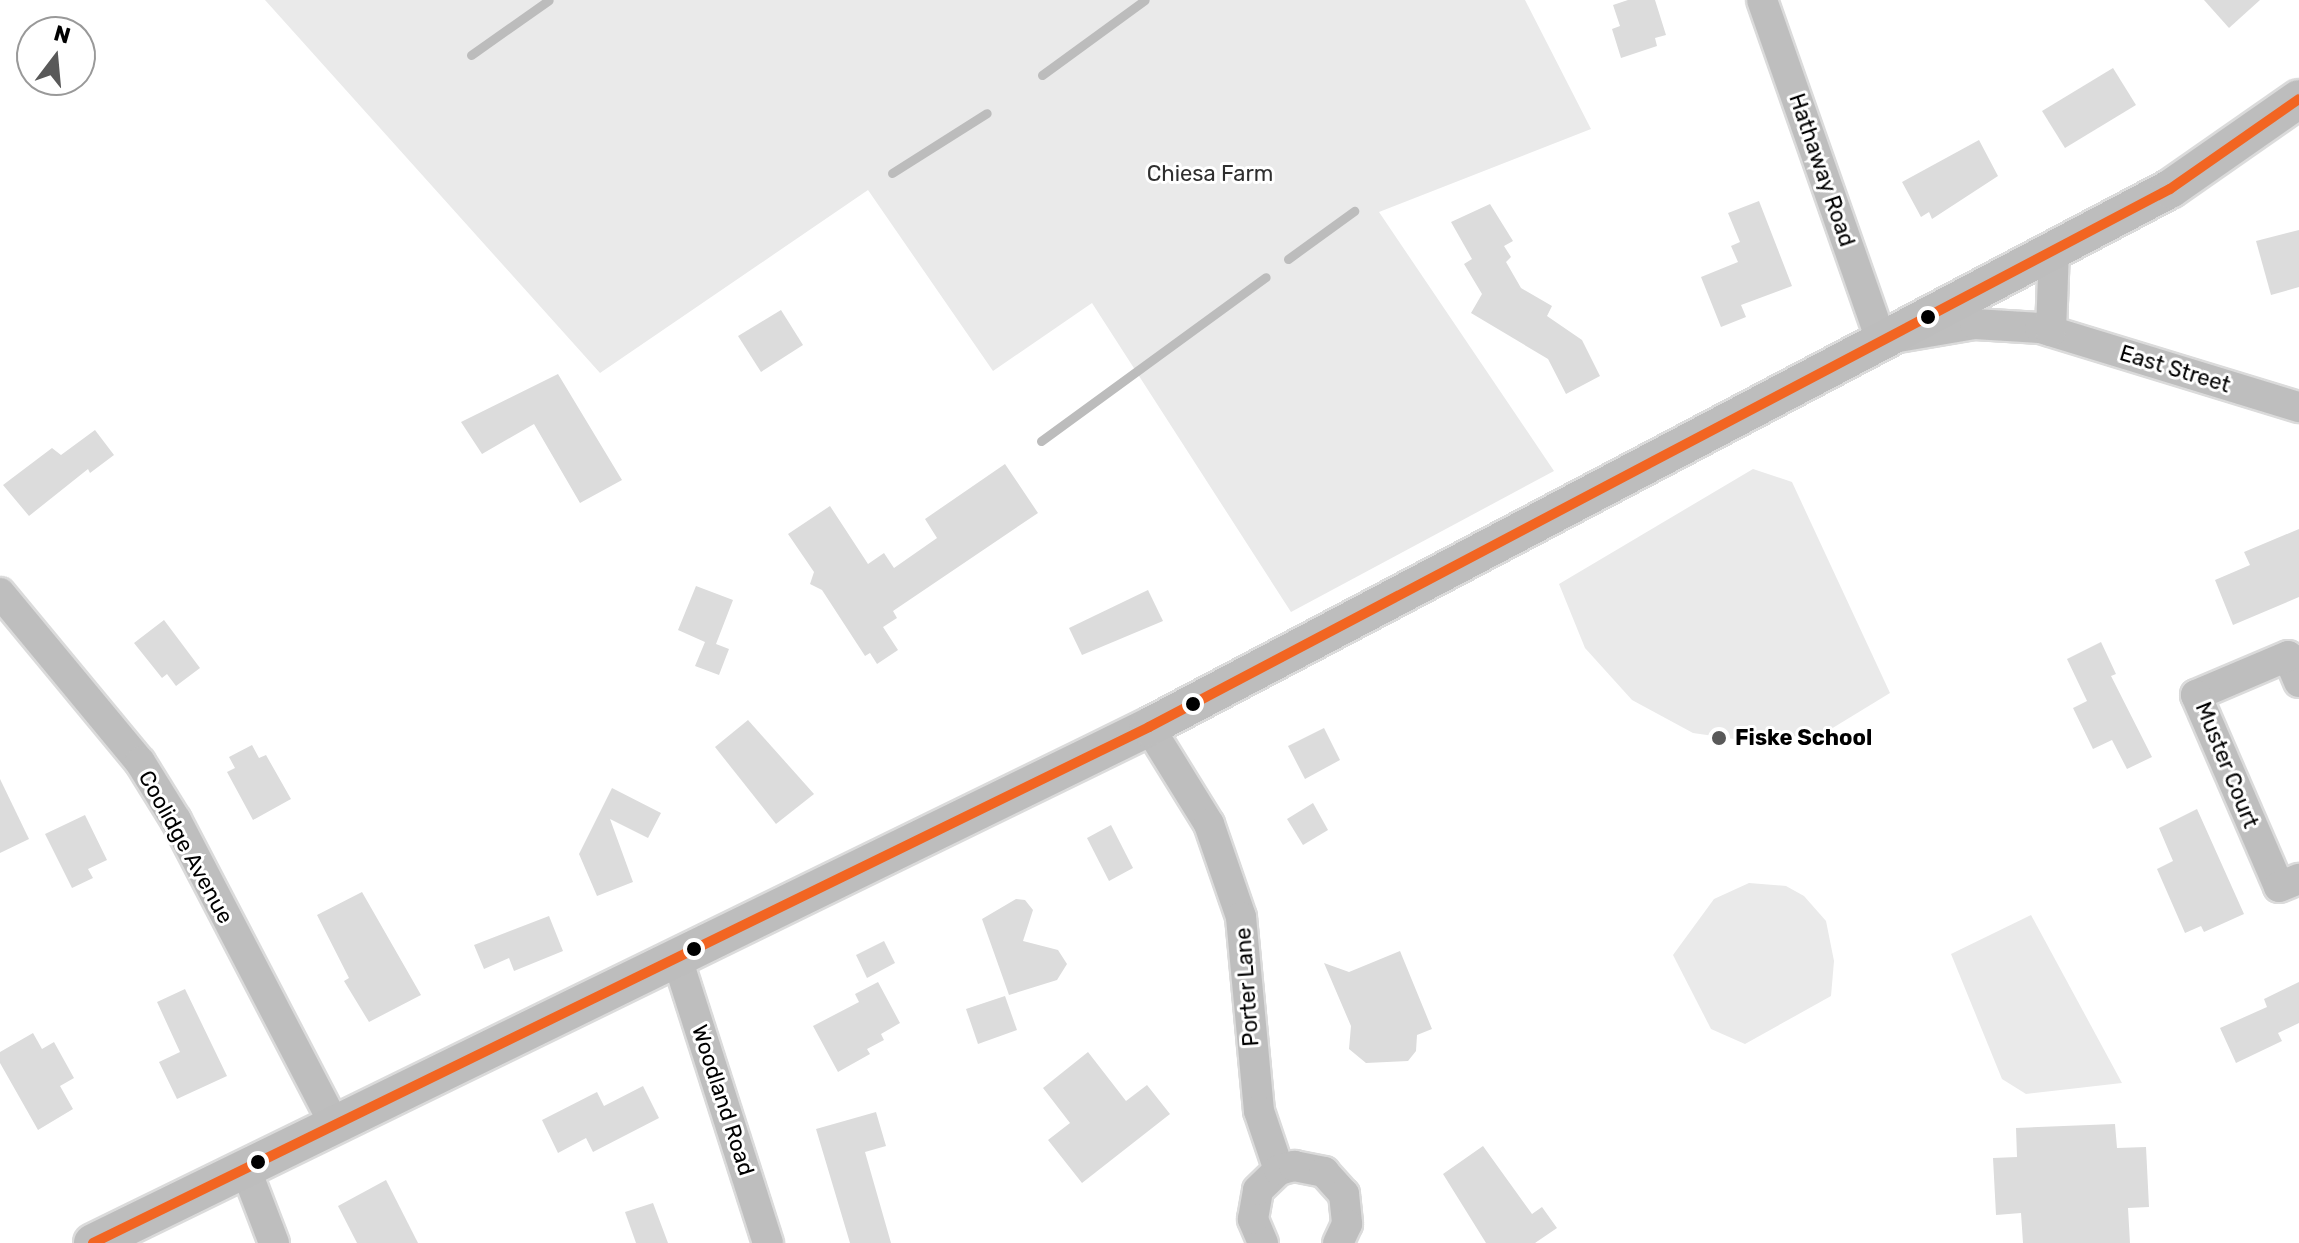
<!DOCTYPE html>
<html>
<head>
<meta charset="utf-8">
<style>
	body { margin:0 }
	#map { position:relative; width:2299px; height:1243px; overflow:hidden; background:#fff; font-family:Rubik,sans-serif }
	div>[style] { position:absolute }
	.green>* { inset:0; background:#eaeaea }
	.stream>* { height:9px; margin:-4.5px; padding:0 4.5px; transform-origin:4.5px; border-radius:4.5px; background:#bcbcbc }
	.building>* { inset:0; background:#dcdcdc }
	.roads { filter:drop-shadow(2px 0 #dbdbdb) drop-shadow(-2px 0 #dbdbdb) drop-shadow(0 2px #dbdbdb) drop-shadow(0 -2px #dbdbdb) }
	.minor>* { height:30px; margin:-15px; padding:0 15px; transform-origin:15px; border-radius:15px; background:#bebebe }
	.major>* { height:38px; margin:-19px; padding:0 19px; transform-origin:19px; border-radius:19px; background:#bdbdbd }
	.bus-1>* { height:10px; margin:-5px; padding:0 5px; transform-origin:5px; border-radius:5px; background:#f26522 }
	.dots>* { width:22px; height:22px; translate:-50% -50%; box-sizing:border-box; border:4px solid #fff; border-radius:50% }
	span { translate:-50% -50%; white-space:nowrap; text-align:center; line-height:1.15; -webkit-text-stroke:6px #fff; paint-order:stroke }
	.street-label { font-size:22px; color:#000 }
	.park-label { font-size:22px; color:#2f2f2f }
	.poi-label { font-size:22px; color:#000; font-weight:700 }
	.left { translate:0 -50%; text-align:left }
	.north { position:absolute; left:16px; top:16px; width:80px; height:80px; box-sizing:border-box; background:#fff; border:2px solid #999; border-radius:50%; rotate:16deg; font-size:22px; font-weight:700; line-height:32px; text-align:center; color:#000 }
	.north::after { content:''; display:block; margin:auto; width:28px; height:36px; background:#595959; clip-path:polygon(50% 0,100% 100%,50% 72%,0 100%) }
</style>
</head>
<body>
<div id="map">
	<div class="green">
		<i style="clip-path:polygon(265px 0,1525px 0,1591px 129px,1379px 212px,1554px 471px,1291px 612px,1092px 303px,993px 371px,868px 190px,600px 373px)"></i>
		<i style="clip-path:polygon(1753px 469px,1792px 482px,1890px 693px,1831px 729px,1762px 743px,1693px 733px,1632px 700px,1585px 648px,1559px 584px)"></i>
		<i style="clip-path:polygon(1749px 883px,1786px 886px,1804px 896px,1826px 921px,1834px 961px,1831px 996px,1745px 1044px,1711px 1029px,1673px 955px,1714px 899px)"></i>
		<i style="clip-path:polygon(2031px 915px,2122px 1083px,2026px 1094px,2002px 1079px,1951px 954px)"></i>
	</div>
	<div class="stream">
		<i style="left:471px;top:55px;width:95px;rotate:-35.2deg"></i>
		<i style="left:1042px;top:75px;width:127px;rotate:-36.1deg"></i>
		<i style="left:892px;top:173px;width:112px;rotate:-32.3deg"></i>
		<i style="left:1288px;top:259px;width:82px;rotate:-36deg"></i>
		<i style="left:1041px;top:441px;width:278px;rotate:-36.1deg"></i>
	</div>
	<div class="building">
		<i style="clip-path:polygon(1628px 0,1655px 0,1666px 35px,1655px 38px,1657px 46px,1621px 58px,1612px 29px,1620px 26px,1613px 5px)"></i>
		<i style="clip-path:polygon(2204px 0,2260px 0,2229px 28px)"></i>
		<i style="clip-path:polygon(2113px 68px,2136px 105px,2065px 148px,2042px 111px)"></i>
		<i style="clip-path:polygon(1979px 140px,1998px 176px,1932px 219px,1929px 212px,1921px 217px,1902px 182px)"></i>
		<i style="clip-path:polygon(1759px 201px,1792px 286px,1741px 305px,1746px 317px,1721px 327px,1701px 277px,1738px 262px,1731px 246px,1740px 242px,1728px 213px)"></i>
		<i style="clip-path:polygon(1490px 204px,1513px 241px,1504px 246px,1511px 257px,1506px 262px,1521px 288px,1552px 306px,1547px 316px,1582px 340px,1600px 376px,1566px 394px,1548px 359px,1471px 313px,1482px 294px,1464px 264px,1472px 259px,1451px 222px)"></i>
		<i style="clip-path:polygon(2299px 230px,2299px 287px,2271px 295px,2256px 241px)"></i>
		<i style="clip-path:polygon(781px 310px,803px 345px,761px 372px,738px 336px)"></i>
		<i style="clip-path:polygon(558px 374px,622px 480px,580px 503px,534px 424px,482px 454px,461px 422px)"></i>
		<i style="clip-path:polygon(95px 430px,114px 455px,90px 473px,88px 469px,29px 516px,3px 485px,52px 448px,61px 455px)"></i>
		<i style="clip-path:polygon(1005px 464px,1038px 513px,893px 611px,897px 618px,883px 627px,898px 650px,877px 664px,870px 653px,865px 656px,822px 590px,810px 584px,814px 572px,788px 534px,830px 506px,868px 564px,884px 553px,894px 568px,937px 538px,925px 519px)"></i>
		<i style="clip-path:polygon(2299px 529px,2299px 597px,2233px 625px,2215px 580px,2250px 565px,2244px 552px)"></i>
		<i style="clip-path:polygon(696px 586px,733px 600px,716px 644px,729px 649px,719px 675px,695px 666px,705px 642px,678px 630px)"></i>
		<i style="clip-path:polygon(1148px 590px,1163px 621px,1082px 655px,1069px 628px)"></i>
		<i style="clip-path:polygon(164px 620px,200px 668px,176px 686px,167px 674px,162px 678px,134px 643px)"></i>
		<i style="clip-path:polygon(2101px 642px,2116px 674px,2111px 676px,2152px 757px,2127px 769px,2112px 740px,2093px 749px,2073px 708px,2087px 701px,2067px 659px)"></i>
		<i style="clip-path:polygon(748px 720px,814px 794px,776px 824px,715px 747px)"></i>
		<i style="clip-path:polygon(1324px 728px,1340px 760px,1305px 779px,1288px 746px)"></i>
		<i style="clip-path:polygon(252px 745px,259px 758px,266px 755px,291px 799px,253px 820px,227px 772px,235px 768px,229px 757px)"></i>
		<i style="clip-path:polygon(0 779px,29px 839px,0 853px)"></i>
		<i style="clip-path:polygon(612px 788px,661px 813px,648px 838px,610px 819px,633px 882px,597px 896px,579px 854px)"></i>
		<i style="clip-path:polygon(1313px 803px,1328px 830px,1303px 845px,1287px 819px)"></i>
		<i style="clip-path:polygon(2197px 809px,2244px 914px,2204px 932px,2201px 926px,2185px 933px,2157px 869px,2173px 861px,2159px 828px)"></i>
		<i style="clip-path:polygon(85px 815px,107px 860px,88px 869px,93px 878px,72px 888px,45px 834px)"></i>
		<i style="clip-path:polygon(1111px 825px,1133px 868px,1109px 881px,1087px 838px)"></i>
		<i style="clip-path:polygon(362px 892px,421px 995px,369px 1022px,344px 981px,349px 978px,317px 915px)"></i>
		<i style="clip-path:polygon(1016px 899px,1025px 900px,1033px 910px,1023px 941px,1058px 950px,1067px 964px,1057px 980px,1009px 995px,982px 919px)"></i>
		<i style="clip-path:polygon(549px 916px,563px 951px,514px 971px,509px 958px,484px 969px,474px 945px)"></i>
		<i style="clip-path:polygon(884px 941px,895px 963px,867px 978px,856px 955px)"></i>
		<i style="clip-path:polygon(1400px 951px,1432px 1029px,1417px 1035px,1416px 1051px,1408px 1061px,1366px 1063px,1349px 1049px,1351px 1026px,1324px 963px,1349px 972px)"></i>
		<i style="clip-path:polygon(878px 982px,900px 1023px,881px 1034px,884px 1040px,867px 1049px,870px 1054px,838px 1072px,813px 1026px,859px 1002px,855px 994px)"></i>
		<i style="clip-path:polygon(2299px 982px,2299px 1023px,2278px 1033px,2282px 1041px,2236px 1063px,2220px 1028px,2267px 1007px,2264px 999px)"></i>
		<i style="clip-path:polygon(185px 989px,227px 1076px,177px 1099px,159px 1062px,180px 1052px,157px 1002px)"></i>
		<i style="clip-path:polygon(1005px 996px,1017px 1030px,978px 1044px,966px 1009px)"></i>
		<i style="clip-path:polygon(33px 1033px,42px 1049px,54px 1042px,74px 1078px,60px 1086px,73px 1109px,38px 1130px,0 1063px,0 1052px)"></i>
		<i style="clip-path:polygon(1088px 1052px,1126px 1101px,1147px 1085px,1170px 1114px,1082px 1183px,1048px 1140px,1070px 1123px,1043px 1088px)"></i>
		<i style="clip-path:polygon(643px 1086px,659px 1118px,593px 1152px,586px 1138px,558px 1153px,542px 1120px,597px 1092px,604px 1106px)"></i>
		<i style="clip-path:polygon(876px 1112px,886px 1146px,865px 1152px,891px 1243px,850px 1243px,816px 1129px)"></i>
		<i style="clip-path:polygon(2115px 1124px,2117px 1148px,2146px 1147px,2149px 1207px,2128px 1208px,2130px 1243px,2023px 1243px,2021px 1213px,1996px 1215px,1993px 1158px,2017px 1157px,2016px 1128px)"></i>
		<i style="clip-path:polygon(1483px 1146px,1532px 1214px,1542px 1207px,1557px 1228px,1535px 1243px,1486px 1243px,1443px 1174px)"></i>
		<i style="clip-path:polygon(386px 1180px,418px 1243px,357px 1243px,338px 1206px)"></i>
		<i style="clip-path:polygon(653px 1203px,668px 1243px,636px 1243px,625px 1212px)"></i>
	</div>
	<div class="roads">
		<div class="minor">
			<i style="left:1762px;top:0;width:360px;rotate:70.7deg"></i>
			<i style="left:1881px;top:340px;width:95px;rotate:-9.7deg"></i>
			<i style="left:1975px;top:324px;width:65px;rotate:3.5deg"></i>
			<i style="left:2040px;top:328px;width:271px;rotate:17deg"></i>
			<i style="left:2051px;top:331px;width:82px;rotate:-87.9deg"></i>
			<i style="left:0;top:593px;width:219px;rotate:50.4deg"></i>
			<i style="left:140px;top:762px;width:68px;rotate:58.2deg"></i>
			<i style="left:176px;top:820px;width:344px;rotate:62.5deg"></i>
			<i style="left:2299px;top:682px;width:28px;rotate:-113deg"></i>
			<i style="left:2288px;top:656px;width:100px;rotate:157deg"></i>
			<i style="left:2196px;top:695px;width:209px;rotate:66.6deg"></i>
			<i style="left:2279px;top:887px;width:22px;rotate:-22deg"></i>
			<i style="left:1149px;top:727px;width:114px;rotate:58.3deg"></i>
			<i style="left:1209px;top:824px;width:98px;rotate:71deg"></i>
			<i style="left:1241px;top:917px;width:195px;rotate:84.7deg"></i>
			<i style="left:1259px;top:1111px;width:62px;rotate:71.3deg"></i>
			<i style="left:677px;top:958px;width:299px;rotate:72.3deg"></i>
			<i style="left:246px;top:1170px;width:78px;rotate:69deg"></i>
			<i style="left:1263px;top:1243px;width:26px;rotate:-113deg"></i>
			<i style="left:1253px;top:1219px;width:29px;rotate:-80deg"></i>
			<i style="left:1258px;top:1190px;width:29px;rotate:-44deg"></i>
			<i style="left:1279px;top:1170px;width:16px;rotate:-15deg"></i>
			<i style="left:1294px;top:1166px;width:31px;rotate:11deg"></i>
			<i style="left:1324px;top:1172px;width:30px;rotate:48deg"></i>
			<i style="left:1344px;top:1194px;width:30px;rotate:84deg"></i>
			<i style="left:1347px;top:1224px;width:21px;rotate:115deg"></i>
		</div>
		<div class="major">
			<i style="left:93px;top:1243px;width:1175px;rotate:-26.04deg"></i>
			<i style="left:1149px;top:727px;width:1154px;rotate:-27.79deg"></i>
			<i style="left:2170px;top:189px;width:157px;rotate:-34.9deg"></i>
		</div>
	</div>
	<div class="bus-1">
		<i style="left:93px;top:1243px;width:1175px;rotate:-26.04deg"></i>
		<i style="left:1149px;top:727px;width:1154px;rotate:-27.79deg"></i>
		<i style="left:2170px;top:189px;width:157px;rotate:-34.9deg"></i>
	</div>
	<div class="dots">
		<i style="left:1928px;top:317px;background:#000"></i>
		<i style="left:1193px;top:704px;background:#000"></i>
		<i style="left:1719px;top:738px;background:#595959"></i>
		<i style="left:694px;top:949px;background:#000"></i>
		<i style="left:258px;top:1162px;background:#000"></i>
	</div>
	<div class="street-label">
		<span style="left:1822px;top:170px;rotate:71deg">Hathaway Road</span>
		<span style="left:2175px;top:369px;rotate:17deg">East Street</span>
		<span style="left:2227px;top:765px;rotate:68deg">Muster Court</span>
		<span style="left:186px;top:847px;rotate:61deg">Coolidge Avenue</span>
		<span style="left:1247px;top:987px;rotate:-94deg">Porter Lane</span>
		<span style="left:723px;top:1100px;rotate:72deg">Woodland Road</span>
	</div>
	<div class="park-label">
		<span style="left:1210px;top:174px">Chiesa Farm</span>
	</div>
	<div class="poi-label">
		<span class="left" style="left:1735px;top:738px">Fiske School</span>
	</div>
	<div class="north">N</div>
</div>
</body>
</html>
